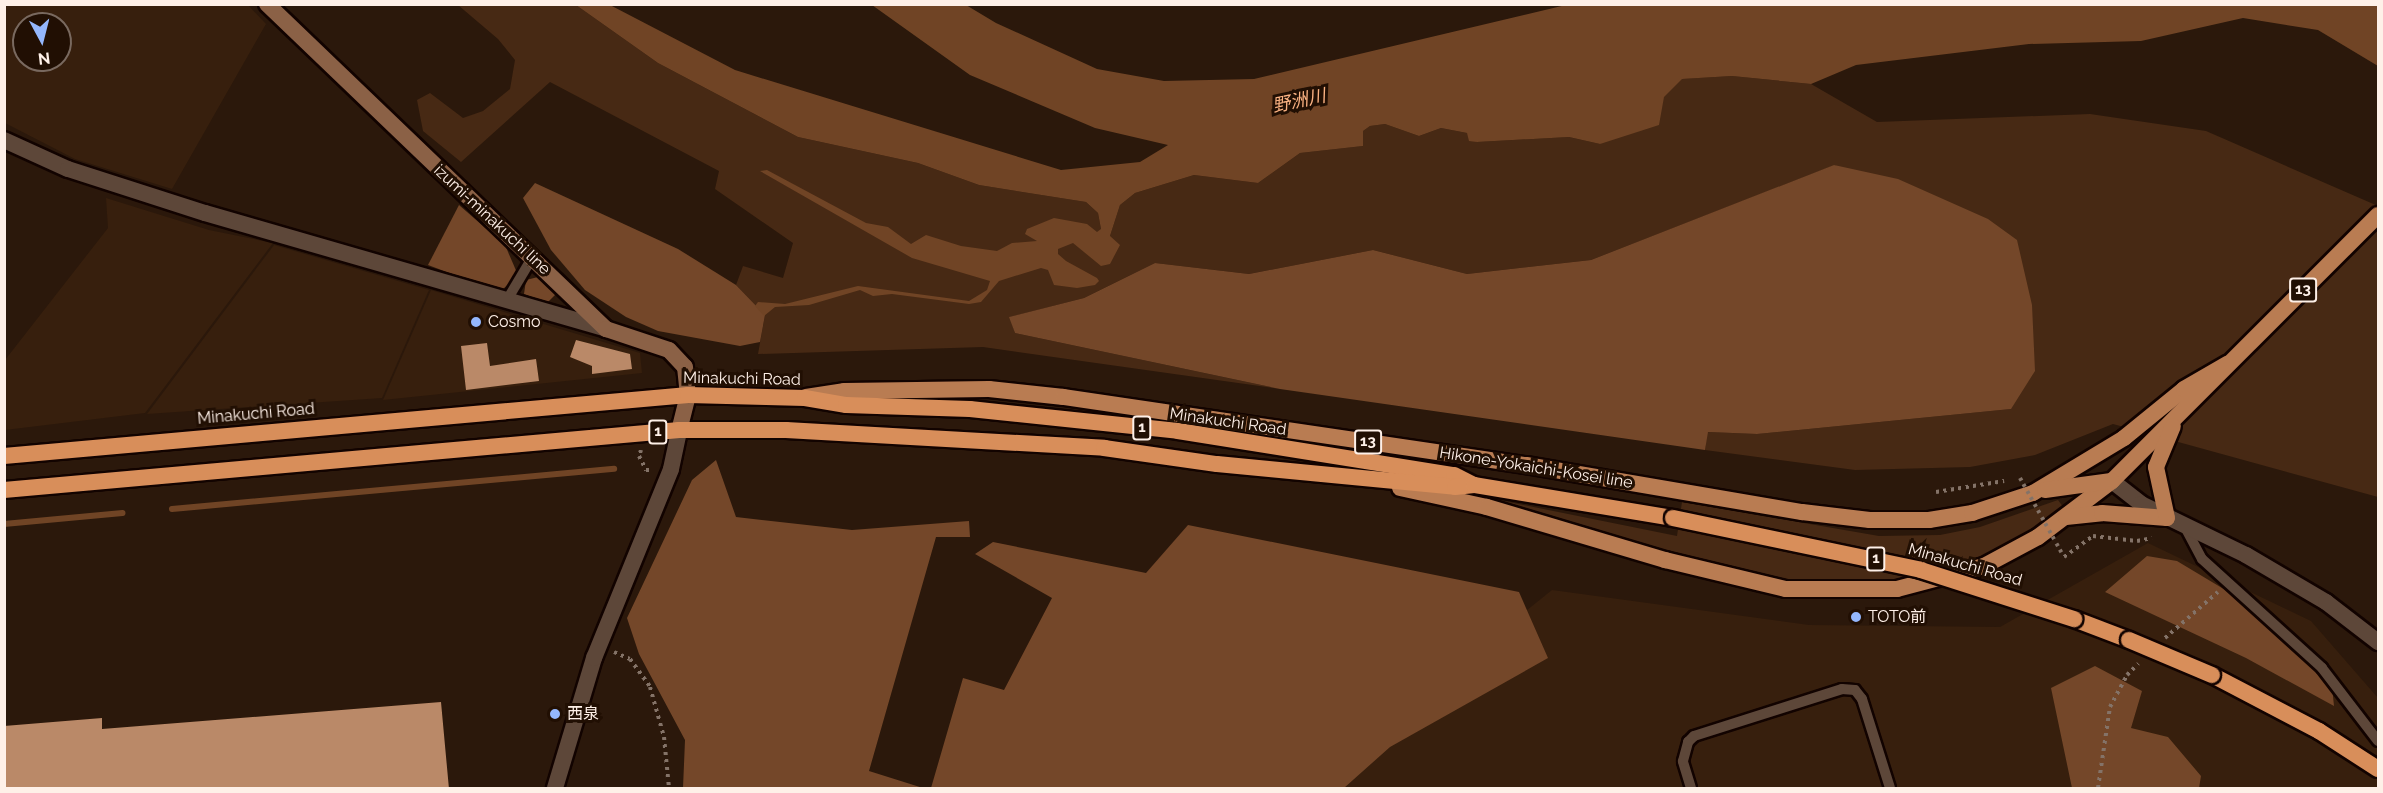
<!DOCTYPE html>
<html>
<head>
<meta charset="utf-8">
<style>
	body { margin:0 }
	#map { position:relative; width:2383px; height:793px; overflow:hidden; background:#2b180b; font-family:Raleway,"Noto Sans JP",sans-serif }
	div>[style] { position:absolute }
	.built>* { inset:0; background:#371f0d }
	.green>* { inset:0; background:#472914 }
	.forest>* { inset:0; background:#744729 }
	.water>* { inset:0; background:#704425 }
	.stream>* { height:6px; margin:-3px; padding:0 3px; transform-origin:3px; border-radius:3px; background:#704425 }
	.building>* { inset:0; background:#ba8968 }
	.path>* { height:4px; margin-top:-2px; transform-origin:0; background:repeating-linear-gradient(90deg,#847368 0 3px,transparent 0 7.5px) }
	.roads { filter:drop-shadow(2px 0 #120300) drop-shadow(-2px 0 #120300) drop-shadow(0 2px #120300) drop-shadow(0 -2px #120300) }
	.service>* { height:10px; margin:-5px; padding:0 5px; transform-origin:5px; border-radius:5px; background:#5d4739 }
	.minor>* { height:16px; margin:-8px; padding:0 8px; transform-origin:8px; border-radius:8px; background:#5d4739 }
	.tertiary>* { height:16px; margin:-8px; padding:0 8px; transform-origin:8px; border-radius:8px; background:#5d4739 }
	.secondary>* { height:16px; margin:-8px; padding:0 8px; transform-origin:8px; border-radius:8px; background:#8b6146 }
	.primary>* { height:16px; margin:-8px; padding:0 8px; transform-origin:8px; border-radius:8px; background:#b97c52 }
	.trunk>* { height:16px; margin:-8px; padding:0 8px; transform-origin:8px; border-radius:8px; background:#d88e5a }
	.path-bridge>* { height:4px; margin-top:-2px; transform-origin:0; background:repeating-linear-gradient(90deg,#847368 0 3px,transparent 0 7.5px) }
	.bridges { filter:drop-shadow(2px 0 #120300) drop-shadow(-2px 0 #120300) drop-shadow(0 2px #120300) drop-shadow(0 -2px #120300) }
	.trunk-bridge>* { height:16px; margin:-8px; padding:0 8px; transform-origin:8px; border-radius:8px; background:#d88e5a }
	.dots>* { width:16px; height:16px; translate:-50% -50%; box-sizing:border-box; border:3px solid #210f03; border-radius:50% }
	span { translate:-50% -50%; white-space:nowrap; text-align:center; line-height:1.15; -webkit-text-stroke:6px #210f03; paint-order:stroke }
	.shield-label span { padding:2px 4px; background:#210f03; border:2px solid; border-radius:4px; -webkit-text-stroke-width:0 }
	.shield-label { font-size:15px; color:#fef0e8; font-weight:700 }
	.street-label { font-size:16px; color:#fef0e8 }
	.poi-label { font-size:16px; color:#fef0e8 }
	.left { translate:0 -50%; text-align:left }
	.water-label { font-size:18px; color:#fcb383; font-style:italic }
	.frame { position:absolute; inset:0; border:6px solid #fef0e8; pointer-events:none }
	.north { position:absolute; left:12px; top:12px; width:60px; height:60px; box-sizing:border-box; background:#210f03; border:2px solid #79695f; border-radius:50%; rotate:173deg; font-size:16px; font-weight:700; line-height:24px; text-align:center; color:#fef0e8 }
	.north::after { content:''; display:block; margin:auto; width:21px; height:27px; background:#94b7fd; clip-path:polygon(50% 0,100% 100%,50% 72%,0 100%) }
</style>
</head>
<body>
<div id="map">
	<div class="built">
		<i style="clip-path:polygon(evenodd,4px 5px,248px 5px,266px 24px,172px 189px,75px 159px,5px 123px,4px 5px,24px 24px,60px 24px,60px 60px,24px 60px,24px 24px)"></i>
		<i style="clip-path:polygon(106px 198px,209px 230px,273px 243px,145px 413px,5px 430px,5px 360px,108px 228px)"></i>
		<i style="clip-path:polygon(274px 245px,429px 290px,382px 398px,147px 414px)"></i>
		<i style="clip-path:polygon(431px 290px,640px 353px,642px 373px,383px 400px)"></i>
		<i style="clip-path:polygon(2148px 543px,2311px 621px,2378px 698px,2378px 788px,1337px 788px,1360px 745px,1552px 590px,1809px 625px,2000px 627px)"></i>
	</div>
	<div class="green">
		<i style="clip-path:polygon(458px 5px,576px 5px,658px 63px,798px 137px,918px 163px,979px 185px,1086px 202px,1098px 213px,1101px 229px,1110px 236px,1120px 205px,1135px 193px,1194px 175px,1258px 183px,1300px 153px,1363px 146px,1363px 131px,1370px 126px,1385px 124px,1419px 136px,1441px 128px,1467px 133px,1477px 142px,1569px 137px,1600px 144px,1681px 79px,1732px 76px,1811px 84px,1877px 122px,2090px 114px,2206px 131px,2378px 206px,2378px 497px,2113px 424px,2035px 455px,1970px 467px,1855px 470px,1705px 450px,1707px 432px,1757px 434px,2011px 409px,1835px 165px,1591px 260px,1467px 274px,1373px 250px,1249px 274px,1155px 263px,1084px 298px,1010px 317px,1015px 333px,1280px 389px,983px 347px,758px 354px,765px 315px,736px 285px,743px 266px,783px 278px,793px 243px,715px 189px,719px 171px,550px 82px,461px 162px,423px 131px,417px 100px,430px 93px,463px 118px,483px 111px,510px 89px,515px 60px,498px 39px)"></i>
		<i style="clip-path:polygon(1494px 499px,1677px 536px,1682px 502px,1879px 536px,1940px 535px,1980px 527px,2058px 500px,2066px 511px,1975px 563px,1892px 586px,1758px 580px,1492px 504px)"></i>
	</div>
	<div class="forest">
		<i style="clip-path:polygon(1834px 165px,1898px 179px,1988px 219px,2017px 240px,2032px 305px,2035px 371px,2011px 409px,1757px 434px,1708px 432px,1705px 450px,1280px 389px,1015px 333px,1009px 317px,1084px 298px,1155px 263px,1249px 274px,1373px 250px,1467px 274px,1591px 260px)"></i>
		<i style="clip-path:polygon(535px 183px,678px 249px,736px 285px,765px 315px,760px 342px,740px 346px,658px 331px,626px 317px,585px 290px,551px 250px,523px 198px)"></i>
		<i style="clip-path:polygon(459px 205px,505px 245px,518px 275px,500px 292px,428px 265px)"></i>
		<i style="clip-path:polygon(538px 277px,557px 293px,547px 303px,524px 294px,526px 280px)"></i>
		<i style="clip-path:polygon(716px 460px,736px 517px,852px 530px,969px 521px,970px 537px,936px 537px,869px 771px,923px 788px,683px 788px,685px 740px,639px 654px,627px 618px,692px 480px)"></i>
		<i style="clip-path:polygon(1188px 525px,1519px 592px,1548px 658px,1390px 747px,1344px 788px,931px 788px,963px 678px,1004px 690px,1052px 598px,975px 554px,993px 542px,1146px 573px)"></i>
		<i style="clip-path:polygon(2147px 556px,2177px 561px,2252px 606px,2330px 667px,2334px 706px,2246px 658px,2105px 592px)"></i>
		<i style="clip-path:polygon(2095px 666px,2142px 691px,2131px 728px,2168px 737px,2201px 776px,2199px 788px,2072px 788px,2051px 688px)"></i>
	</div>
	<div class="water">
		<i style="clip-path:polygon(1570px 4px,2378px 5px,2378px 66px,2318px 30px,2243px 18px,2141px 41px,2029px 44px,1856px 65px,1811px 84px,1732px 76px,1682px 79px,1664px 97px,1659px 125px,1600px 144px,1569px 137px,1477px 142px,1469px 141px,1467px 133px,1441px 128px,1419px 136px,1385px 124px,1370px 126px,1363px 131px,1363px 146px,1300px 153px,1258px 183px,1194px 175px,1135px 193px,1120px 205px,1110px 236px,1120px 245px,1110px 264px,1101px 266px,1073px 243px,1058px 249px,1058px 254px,1066px 261px,1097px 278px,1099px 281px,1095px 285px,1077px 288px,1054px 285px,1048px 270px,1041px 268px,999px 281px,981px 302px,969px 304px,892px 294px,873px 296px,860px 290px,809px 305px,775px 307px,764px 316px,755px 306px,758px 302px,785px 304px,858px 286px,969px 301px,987px 290px,990px 281px,912px 258px,760px 171px,767px 170px,866px 223px,888px 227px,911px 244px,926px 235px,961px 246px,997px 251px,1012px 243px,1037px 241px,1025px 234px,1027px 229px,1054px 218px,1087px 224px,1097px 232px,1101px 229px,1098px 213px,1086px 202px,979px 185px,918px 163px,798px 137px,658px 63px,576px 5px,610px 5px,735px 70px,1061px 170px,1140px 162px,1168px 145px,1095px 128px,970px 75px,872px 5px,966px 5px,996px 23px,1097px 69px,1164px 81px,1254px 79px)"></i>
	</div>
	<div class="stream">
		<i style="left:172px;top:509px;width:444px;rotate:-5.2deg"></i>
		<i style="left:4px;top:524px;width:119px;rotate:-5.3deg"></i>
	</div>
	<div class="building">
		<i style="clip-path:polygon(576px 340px,630px 354px,632px 369px,592px 374px,592px 366px,570px 357px)"></i>
		<i style="clip-path:polygon(487px 343px,490px 366px,536px 359px,539px 381px,466px 390px,461px 346px)"></i>
		<i style="clip-path:polygon(441px 702px,449px 789px,4px 789px,4px 726px,102px 718px,102px 729px)"></i>
	</div>
	<div class="path">
		<i style="left:641px;top:450px;width:6px;rotate:108deg"></i>
		<i style="left:639px;top:456px;width:16px;rotate:63deg"></i>
		<i style="left:646px;top:470px;width:7px"></i>
		<i style="left:1936px;top:492px;width:69px;rotate:-9.2deg"></i>
		<i style="left:2064px;top:557px;width:36px;rotate:-36deg"></i>
		<i style="left:2093px;top:536px;width:44px;rotate:6.5deg"></i>
		<i style="left:2137px;top:541px;width:15px;rotate:-11deg"></i>
		<i style="left:2165px;top:638px;width:70px;rotate:-41deg"></i>
		<i style="left:614px;top:652px;width:17px;rotate:24deg"></i>
		<i style="left:630px;top:659px;width:34px;rotate:54deg"></i>
		<i style="left:650px;top:687px;width:52px;rotate:74.4deg"></i>
		<i style="left:664px;top:737px;width:51px;rotate:84.4deg"></i>
		<i style="left:2098px;top:788px;width:82px;rotate:-81.6deg"></i>
		<i style="left:2110px;top:707px;width:36px;rotate:-62deg"></i>
		<i style="left:2127px;top:675px;width:16px;rotate:-45deg"></i>
	</div>
	<div class="roads">
		<div class="service">
			<i style="left:507px;top:300px;width:49px;rotate:-59.2deg"></i>
			<i style="left:2186px;top:529px;width:34px;rotate:62deg"></i>
			<i style="left:2202px;top:559px;width:162px;rotate:42.2deg"></i>
			<i style="left:2322px;top:668px;width:92px;rotate:52.5deg"></i>
			<i style="left:1691px;top:788px;width:28px;rotate:-107deg"></i>
			<i style="left:1683px;top:761px;width:20px;rotate:-75deg"></i>
			<i style="left:1688px;top:742px;width:8px;rotate:-45deg"></i>
			<i style="left:1694px;top:736px;width:155px;rotate:-17.6deg"></i>
			<i style="left:1842px;top:689px;width:13px;rotate:4deg"></i>
			<i style="left:1855px;top:690px;width:11px;rotate:52deg"></i>
			<i style="left:1862px;top:699px;width:93px;rotate:72.5deg"></i>
		</div>
		<div class="minor">
			<i style="left:4px;top:140px;width:70px;rotate:24.4deg"></i>
			<i style="left:68px;top:169px;width:144px;rotate:17.8deg"></i>
		</div>
		<div class="tertiary">
			<i style="left:205px;top:213px;width:417px;rotate:16.1deg"></i>
			<i style="left:2112px;top:481px;width:37px;rotate:38deg"></i>
			<i style="left:2141px;top:504px;width:117px;rotate:25.9deg"></i>
			<i style="left:2246px;top:555px;width:93px;rotate:30.4deg"></i>
			<i style="left:2326px;top:602px;width:66px;rotate:37.6deg"></i>
			<i style="left:555px;top:788px;width:136px;rotate:-73.3deg"></i>
			<i style="left:594px;top:658px;width:204px;rotate:-67.8deg"></i>
			<i style="left:671px;top:469px;width:40px;rotate:-78deg"></i>
		</div>
		<div class="secondary">
			<i style="left:267px;top:4px;width:470px;rotate:43.8deg"></i>
			<i style="left:606px;top:329px;width:66px;rotate:18.4deg"></i>
			<i style="left:669px;top:350px;width:23px;rotate:47deg"></i>
			<i style="left:685px;top:367px;width:28px;rotate:84deg"></i>
			<i style="left:688px;top:395px;width:36px;rotate:104deg"></i>
		</div>
		<div class="primary">
			<i style="left:806px;top:397px;width:38px;rotate:-9deg"></i>
			<i style="left:844px;top:391px;width:145px;rotate:-0.8deg"></i>
			<i style="left:989px;top:389px;width:75px;rotate:6.1deg"></i>
			<i style="left:1064px;top:397px;width:467px;rotate:8.4deg"></i>
			<i style="left:1526px;top:465px;width:280px;rotate:9.7deg"></i>
			<i style="left:1802px;top:512px;width:68px;rotate:6.7deg"></i>
			<i style="left:1870px;top:520px;width:59px"></i>
			<i style="left:1929px;top:520px;width:44px;rotate:-9.2deg"></i>
			<i style="left:1972px;top:513px;width:64px;rotate:-18.2deg"></i>
			<i style="left:2033px;top:493px;width:106px;rotate:-31.1deg"></i>
			<i style="left:2124px;top:438px;width:77px;rotate:-39.2deg"></i>
			<i style="left:2184px;top:389px;width:50px;rotate:-30.2deg"></i>
			<i style="left:1400px;top:488px;width:89px;rotate:12.3deg"></i>
			<i style="left:1487px;top:507px;width:186px;rotate:16.6deg"></i>
			<i style="left:1665px;top:560px;width:124px;rotate:13.5deg"></i>
			<i style="left:1786px;top:589px;width:111px"></i>
			<i style="left:1897px;top:589px;width:90px;rotate:-14.8deg"></i>
			<i style="left:1984px;top:566px;width:61px;rotate:-28.2deg"></i>
			<i style="left:2038px;top:537px;width:93px;rotate:-37.1deg"></i>
			<i style="left:2112px;top:481px;width:376px;rotate:-45deg"></i>
			<i style="left:2045px;top:490px;width:67px;rotate:-7.8deg"></i>
			<i style="left:2066px;top:517px;width:36px;rotate:-6deg"></i>
			<i style="left:2102px;top:513px;width:65px;rotate:4.4deg"></i>
			<i style="left:2167px;top:518px;width:52px;rotate:-102.2deg"></i>
			<i style="left:2156px;top:467px;width:44px;rotate:-67.5deg"></i>
		</div>
		<div class="trunk">
			<i style="left:4px;top:456px;width:687px;rotate:-5.1deg"></i>
			<i style="left:688px;top:395px;width:117px;rotate:1.5deg"></i>
			<i style="left:805px;top:398px;width:42px;rotate:9.7deg"></i>
			<i style="left:846px;top:405px;width:124px;rotate:1.8deg"></i>
			<i style="left:970px;top:409px;width:209px;rotate:6deg"></i>
			<i style="left:1178px;top:431px;width:279px;rotate:9.1deg"></i>
			<i style="left:1454px;top:475px;width:22px;rotate:27deg"></i>
			<i style="left:4px;top:490px;width:678px;rotate:-5.08deg"></i>
			<i style="left:679px;top:430px;width:107px"></i>
			<i style="left:786px;top:430px;width:319px;rotate:3.2deg"></i>
			<i style="left:1104px;top:448px;width:114px;rotate:8.1deg"></i>
			<i style="left:1217px;top:464px;width:239px;rotate:5.5deg"></i>
			<i style="left:1455px;top:487px;width:19px;rotate:-6deg"></i>
			<i style="left:1474px;top:485px;width:202px;rotate:9.4deg"></i>
			<i style="left:2074px;top:619px;width:59px;rotate:20.9deg"></i>
			<i style="left:2212px;top:675px;width:121px;rotate:27.6deg"></i>
			<i style="left:2319px;top:731px;width:70px;rotate:32.8deg"></i>
		</div>
	</div>
	<div class="path-bridge">
		<i style="left:2020px;top:478px;width:90px;rotate:60.9deg"></i>
	</div>
	<div class="bridges">
		<div class="trunk-bridge">
			<i style="left:1673px;top:518px;width:253px;rotate:11.8deg"></i>
			<i style="left:1921px;top:570px;width:161px;rotate:17.8deg"></i>
			<i style="left:2129px;top:640px;width:90px;rotate:22.9deg"></i>
		</div>
	</div>
	<div class="dots">
		<i style="left:476px;top:322px;background:#94b7fd"></i>
		<i style="left:1856px;top:617px;background:#94b7fd"></i>
		<i style="left:555px;top:714px;background:#94b7fd"></i>
	</div>
	<div class="shield-label">
		<span style="left:2303px;top:290px">13</span>
		<span style="left:1142px;top:428px">1</span>
		<span style="left:658px;top:432px">1</span>
		<span style="left:1368px;top:442px">13</span>
		<span style="left:1876px;top:559px">1</span>
	</div>
	<div class="street-label">
		<span style="left:492px;top:220px;rotate:43deg">izumi-minakuchi line</span>
		<span style="left:742px;top:379px;rotate:1deg">Minakuchi Road</span>
		<span style="left:256px;top:414px;rotate:-5deg">Minakuchi Road</span>
		<span style="left:1228px;top:422px;rotate:8deg">Minakuchi Road</span>
		<span style="left:1536px;top:468px;rotate:9deg">Hikone-Yokaichi-Kosei line</span>
		<span style="left:1965px;top:565px;rotate:16deg">Minakuchi Road</span>
	</div>
	<div class="poi-label">
		<span class="left" style="left:488px;top:322px">Cosmo</span>
		<span class="left" style="left:1868px;top:617px">TOTO前</span>
		<span class="left" style="left:567px;top:714px">西泉</span>
	</div>
	<div class="water-label">
		<span style="left:1299px;top:101px;rotate:-12deg">野洲川</span>
	</div>
	<div class="frame"></div>
	<div class="north">N</div>
</div>
</body>
</html>
